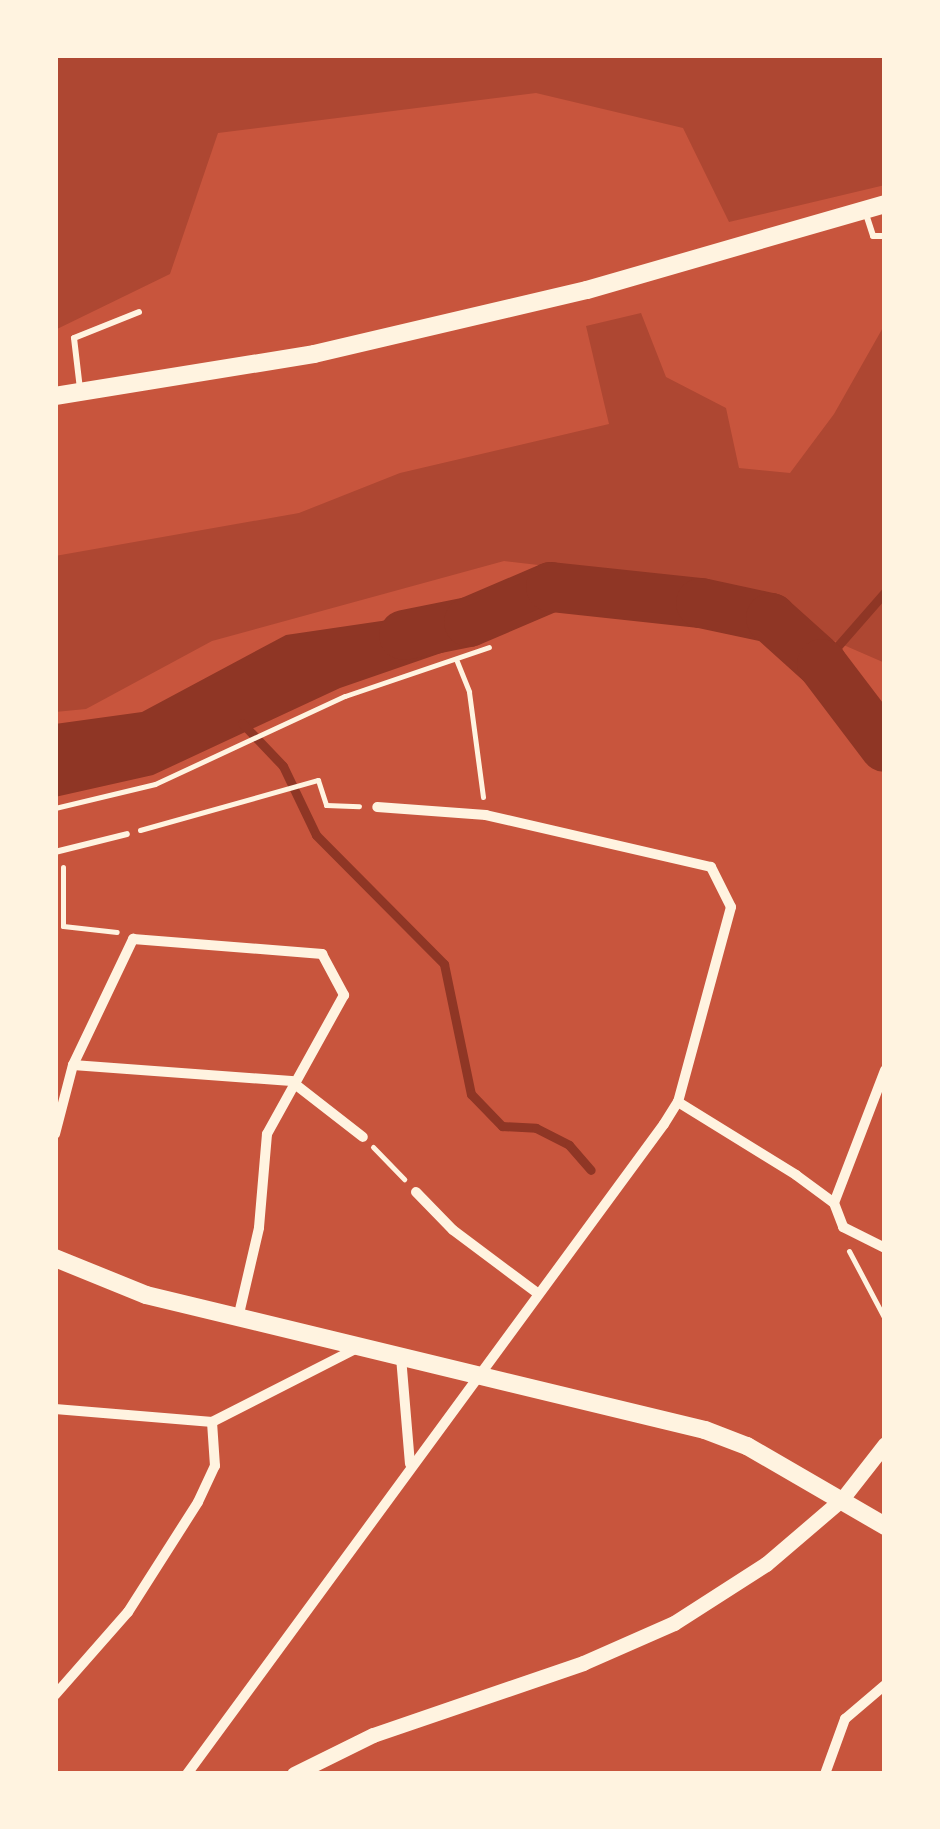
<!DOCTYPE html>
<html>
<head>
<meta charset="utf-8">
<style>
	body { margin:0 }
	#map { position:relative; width:940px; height:1829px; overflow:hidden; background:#c8553d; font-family:"Golos Text",sans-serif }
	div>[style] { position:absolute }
	.green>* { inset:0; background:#ae4732 }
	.water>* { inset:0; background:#8f3625 }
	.stream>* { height:9px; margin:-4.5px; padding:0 4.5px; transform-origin:4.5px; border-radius:4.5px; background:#8f3625 }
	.river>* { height:50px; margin:-25px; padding:0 25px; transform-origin:25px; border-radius:25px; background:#8f3625 }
	.path>* { height:5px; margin:-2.5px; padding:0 2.5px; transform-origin:2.5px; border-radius:2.5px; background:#fff3e0 }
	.service>* { height:6px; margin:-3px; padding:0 3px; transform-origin:3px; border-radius:3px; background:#fff3e0 }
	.minor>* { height:10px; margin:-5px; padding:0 5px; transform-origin:5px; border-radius:5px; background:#fff3e0 }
	.tertiary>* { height:15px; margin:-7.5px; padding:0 7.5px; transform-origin:7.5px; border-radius:7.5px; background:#fff3e0 }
	.primary>* { height:18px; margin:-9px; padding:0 9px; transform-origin:9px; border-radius:9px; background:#fff3e0 }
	span { translate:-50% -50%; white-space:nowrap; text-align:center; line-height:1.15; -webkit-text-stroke:8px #fff3e0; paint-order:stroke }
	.frame { position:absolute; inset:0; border:58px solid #fff3e0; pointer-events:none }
</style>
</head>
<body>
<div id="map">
	<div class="green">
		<i style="clip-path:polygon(55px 55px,885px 55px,885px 185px,729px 222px,683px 128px,536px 93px,218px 133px,170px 274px,55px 330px)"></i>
		<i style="clip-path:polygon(641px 313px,666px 377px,726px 408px,739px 468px,790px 473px,834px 414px,885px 324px,885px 663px,703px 584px,504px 561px,212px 641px,86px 709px,55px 712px,55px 556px,299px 513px,400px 473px,609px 424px,586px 326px)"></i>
	</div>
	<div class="water">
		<i style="clip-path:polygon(463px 609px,476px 641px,340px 688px,153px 775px,55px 797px,55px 724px,142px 712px,286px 635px)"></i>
	</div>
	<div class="stream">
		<i style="left:822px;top:664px;width:96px;rotate:-48.8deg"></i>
		<i style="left:242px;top:723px;width:59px;rotate:46.4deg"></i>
		<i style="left:283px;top:766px;width:76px;rotate:64.4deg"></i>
		<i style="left:316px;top:835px;width:182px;rotate:45.2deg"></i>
		<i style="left:444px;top:964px;width:133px;rotate:78.3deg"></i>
		<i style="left:471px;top:1094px;width:45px;rotate:45.9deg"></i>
		<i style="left:502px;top:1126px;width:34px;rotate:3deg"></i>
		<i style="left:536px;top:1128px;width:37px;rotate:27deg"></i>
		<i style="left:569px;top:1145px;width:33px;rotate:49deg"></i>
	</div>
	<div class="river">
		<i style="left:404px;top:635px;width:66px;rotate:-11.3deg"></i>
		<i style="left:469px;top:622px;width:89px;rotate:-23.1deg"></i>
		<i style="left:551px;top:587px;width:151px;rotate:6.1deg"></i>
		<i style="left:701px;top:603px;width:72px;rotate:12.1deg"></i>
		<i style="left:771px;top:618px;width:69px;rotate:42deg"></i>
		<i style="left:822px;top:664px;width:104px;rotate:52.8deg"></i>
	</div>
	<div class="path">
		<i style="left:456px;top:659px;width:35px;rotate:68deg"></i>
		<i style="left:469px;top:692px;width:106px;rotate:82.4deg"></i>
		<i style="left:55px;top:808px;width:103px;rotate:-13.5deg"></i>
		<i style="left:155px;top:784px;width:209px;rotate:-24.9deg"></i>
		<i style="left:345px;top:696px;width:152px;rotate:-18.8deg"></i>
		<i style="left:140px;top:830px;width:185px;rotate:-15.7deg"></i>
		<i style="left:318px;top:780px;width:26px;rotate:72deg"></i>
		<i style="left:326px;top:805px;width:33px;rotate:2deg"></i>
		<i style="left:63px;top:867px;width:59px;rotate:90deg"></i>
		<i style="left:63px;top:926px;width:54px;rotate:6.3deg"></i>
		<i style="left:373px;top:1147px;width:45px;rotate:45.9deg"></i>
		<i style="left:849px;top:1251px;width:77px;rotate:62.1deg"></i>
	</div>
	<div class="service">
		<i style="left:865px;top:211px;width:26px;rotate:72deg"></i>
		<i style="left:873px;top:236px;width:12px"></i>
		<i style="left:80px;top:389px;width:51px;rotate:-96.7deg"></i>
		<i style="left:74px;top:338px;width:70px;rotate:-21.8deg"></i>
		<i style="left:55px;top:852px;width:74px;rotate:-14deg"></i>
	</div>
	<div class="minor">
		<i style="left:73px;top:1065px;width:219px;rotate:4.2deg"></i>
		<i style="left:291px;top:1081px;width:91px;rotate:37.9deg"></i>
		<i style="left:678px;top:1102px;width:139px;rotate:31.7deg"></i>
		<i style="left:796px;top:1175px;width:47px;rotate:36.4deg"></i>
		<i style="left:834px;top:1203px;width:26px;rotate:69deg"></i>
		<i style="left:843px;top:1227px;width:47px;rotate:26.6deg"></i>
		<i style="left:55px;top:1134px;width:71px;rotate:-75.4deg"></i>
		<i style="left:73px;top:1065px;width:140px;rotate:-64.5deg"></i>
		<i style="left:133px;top:939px;width:190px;rotate:4.5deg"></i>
		<i style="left:322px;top:954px;width:47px;rotate:61.8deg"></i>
		<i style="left:344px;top:995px;width:159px;rotate:119deg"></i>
		<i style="left:267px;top:1134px;width:94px;rotate:94.9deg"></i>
		<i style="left:259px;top:1228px;width:88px;rotate:103.1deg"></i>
		<i style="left:416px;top:1192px;width:53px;rotate:45.8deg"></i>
		<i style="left:453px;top:1230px;width:104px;rotate:36.8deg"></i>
		<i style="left:834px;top:1203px;width:142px;rotate:-69deg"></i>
		<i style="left:401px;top:1357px;width:107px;rotate:85.2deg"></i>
		<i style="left:55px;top:1409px;width:158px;rotate:4.7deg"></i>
		<i style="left:55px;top:1695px;width:111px;rotate:-48.7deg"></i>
		<i style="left:128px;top:1612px;width:130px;rotate:-57.5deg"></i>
		<i style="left:198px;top:1502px;width:40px;rotate:-65deg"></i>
		<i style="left:215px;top:1466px;width:44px;rotate:-93.9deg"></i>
		<i style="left:212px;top:1422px;width:165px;rotate:-27deg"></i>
		<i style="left:187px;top:1774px;width:806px;rotate:-53.73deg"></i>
		<i style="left:664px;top:1124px;width:26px;rotate:-58deg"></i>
		<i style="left:678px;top:1102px;width:202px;rotate:-74.8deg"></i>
		<i style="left:731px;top:907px;width:45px;rotate:-116.6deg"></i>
		<i style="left:711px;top:867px;width:231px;rotate:-167deg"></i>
		<i style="left:486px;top:815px;width:109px;rotate:-175.8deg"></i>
		<i style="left:825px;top:1774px;width:59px;rotate:-70deg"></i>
		<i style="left:845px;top:1719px;width:52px;rotate:-40.4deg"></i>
	</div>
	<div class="tertiary">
		<i style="left:294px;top:1774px;width:88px;rotate:-26.3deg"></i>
		<i style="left:373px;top:1735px;width:222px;rotate:-18.9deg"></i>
		<i style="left:583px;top:1663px;width:99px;rotate:-23.7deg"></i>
		<i style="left:674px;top:1623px;width:109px;rotate:-32.7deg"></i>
		<i style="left:766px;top:1564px;width:100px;rotate:-40.5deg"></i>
		<i style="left:842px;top:1499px;width:70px;rotate:-52deg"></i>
	</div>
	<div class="primary">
		<i style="left:55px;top:396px;width:262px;rotate:-9.2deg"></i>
		<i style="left:314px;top:354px;width:280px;rotate:-13.2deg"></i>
		<i style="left:587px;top:290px;width:310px;rotate:-16.1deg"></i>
		<i style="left:55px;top:1258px;width:98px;rotate:22.1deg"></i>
		<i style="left:146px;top:1295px;width:575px;rotate:13.58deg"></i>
		<i style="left:705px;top:1430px;width:45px;rotate:20.9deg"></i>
		<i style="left:747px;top:1446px;width:160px;rotate:30.1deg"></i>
	</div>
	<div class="frame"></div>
</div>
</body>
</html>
